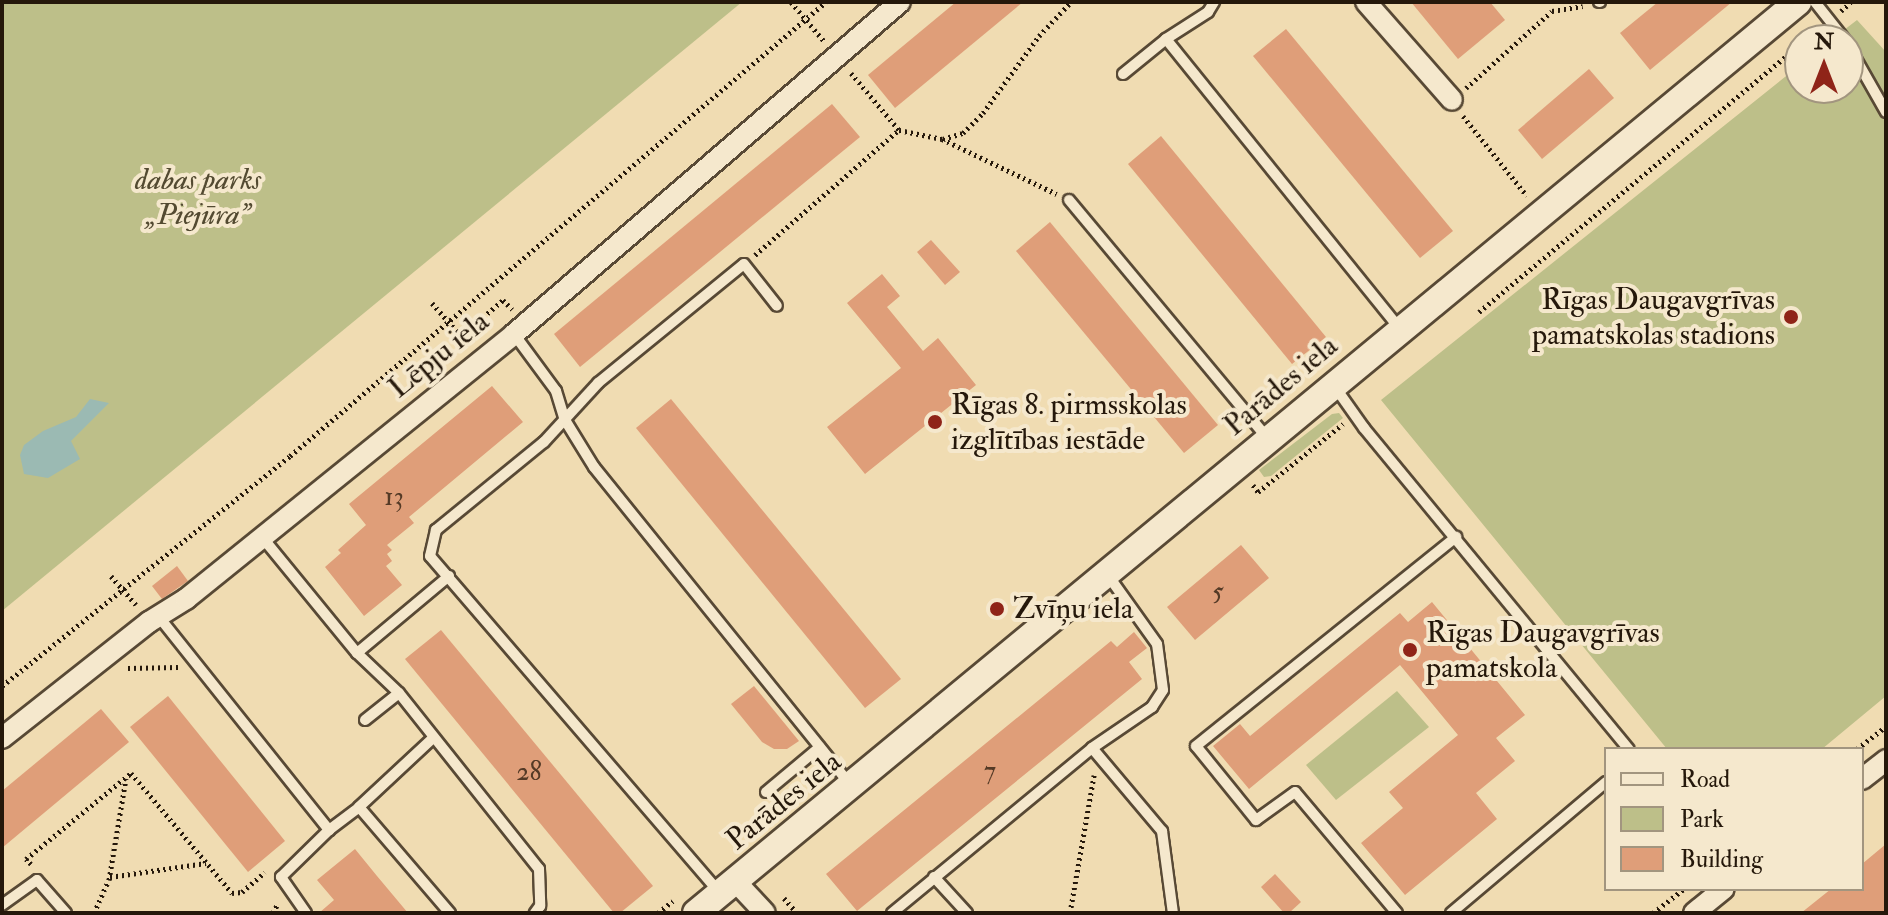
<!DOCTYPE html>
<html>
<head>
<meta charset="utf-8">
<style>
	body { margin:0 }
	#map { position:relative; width:1888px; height:915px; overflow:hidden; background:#f0dcb2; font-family:"IM FELL Double Pica",serif }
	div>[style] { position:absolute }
	.green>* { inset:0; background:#bdbf89 }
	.water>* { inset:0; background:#9bbab3 }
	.building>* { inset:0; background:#df9e79 }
	.path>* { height:5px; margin-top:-2.5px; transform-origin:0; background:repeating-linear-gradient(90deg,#25180b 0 2px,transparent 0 6px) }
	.roads { filter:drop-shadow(2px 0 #584935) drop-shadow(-2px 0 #584935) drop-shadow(0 2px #584935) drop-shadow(0 -2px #584935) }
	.service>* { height:10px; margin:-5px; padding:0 5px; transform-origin:5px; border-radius:5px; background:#f5e8cd }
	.minor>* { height:20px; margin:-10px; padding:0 10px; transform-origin:10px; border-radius:10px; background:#f5e8cd }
	.tertiary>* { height:26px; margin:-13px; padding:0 13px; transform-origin:13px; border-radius:13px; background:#f5e8cd }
	.dots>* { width:22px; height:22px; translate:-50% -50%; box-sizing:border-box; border:4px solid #f5e8cd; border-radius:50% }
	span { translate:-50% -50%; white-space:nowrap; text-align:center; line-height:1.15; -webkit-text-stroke:8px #f5e8cd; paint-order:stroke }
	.number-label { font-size:26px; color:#543a26 }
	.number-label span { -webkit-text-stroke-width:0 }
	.park-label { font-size:30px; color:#534a31; font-style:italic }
	.poi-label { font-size:30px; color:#25180b }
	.right { translate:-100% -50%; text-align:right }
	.left { translate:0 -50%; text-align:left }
	.street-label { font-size:30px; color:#25180b }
	.frame { position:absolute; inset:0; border:4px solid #25180b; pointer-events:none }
	.legend { position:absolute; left:1604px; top:747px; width:260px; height:144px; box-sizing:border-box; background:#f5e8cd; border:2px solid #a2957f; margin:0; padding:10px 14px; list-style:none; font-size:24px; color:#25180b }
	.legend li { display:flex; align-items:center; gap:16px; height:40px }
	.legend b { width:40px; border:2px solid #a2957f }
	.north { position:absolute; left:1784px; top:24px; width:80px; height:80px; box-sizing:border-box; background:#f5e8cd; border:2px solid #a2957f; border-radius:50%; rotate:0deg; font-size:22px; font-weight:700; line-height:32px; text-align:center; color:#25180b }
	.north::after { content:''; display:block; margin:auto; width:28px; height:36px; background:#8f2418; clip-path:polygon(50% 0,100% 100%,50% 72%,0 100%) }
</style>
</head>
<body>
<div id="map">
	<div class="green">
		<i style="clip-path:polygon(2px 2px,742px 2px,2px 611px)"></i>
		<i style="clip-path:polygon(1857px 20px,1886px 52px,1886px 696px,1822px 749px,1667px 749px,1381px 400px,1800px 65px,1800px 88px,1848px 88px,1848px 40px,1831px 40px)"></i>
		<i style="clip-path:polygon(1339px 413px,1343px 418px,1271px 476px,1264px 477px,1259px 470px,1332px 414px)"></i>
		<i style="clip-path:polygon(1397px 691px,1429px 727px,1336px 800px,1306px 765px)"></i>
	</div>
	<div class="water">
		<i style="clip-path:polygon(90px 399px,109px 403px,71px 441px,80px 459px,48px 478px,24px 474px,20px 455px,24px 445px,43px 431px,76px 417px)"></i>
	</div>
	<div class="building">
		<i style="clip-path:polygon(956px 2px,1023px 2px,895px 108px,868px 75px)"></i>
		<i style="clip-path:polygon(1411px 2px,1490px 2px,1505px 20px,1458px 59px)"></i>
		<i style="clip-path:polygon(1658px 2px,1732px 2px,1650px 70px,1620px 33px)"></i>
		<i style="clip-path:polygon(1286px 29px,1453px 231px,1420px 258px,1253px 56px)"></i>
		<i style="clip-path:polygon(1589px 69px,1614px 98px,1542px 159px,1518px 130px)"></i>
		<i style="clip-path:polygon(832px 104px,860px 137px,580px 367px,554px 334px)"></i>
		<i style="clip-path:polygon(1161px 136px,1326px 337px,1292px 364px,1128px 164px)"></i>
		<i style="clip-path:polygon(1050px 222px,1218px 425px,1184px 453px,1016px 251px)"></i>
		<i style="clip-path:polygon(931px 240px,960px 272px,945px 285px,917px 252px)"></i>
		<i style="clip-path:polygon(882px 274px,900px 296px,887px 307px,923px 351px,938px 338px,976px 385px,865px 474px,827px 427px,901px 368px,847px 303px)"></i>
		<i style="clip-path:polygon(492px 386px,523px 422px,409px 517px,414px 523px,387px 545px,392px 550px,387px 554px,392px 561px,386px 566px,402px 585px,364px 616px,325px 567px,341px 553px,338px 550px,366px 525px,349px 504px)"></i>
		<i style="clip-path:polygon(671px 399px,901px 679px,865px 708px,636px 428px)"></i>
		<i style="clip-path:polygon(1241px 545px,1269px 578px,1195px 640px,1167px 607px)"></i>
		<i style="clip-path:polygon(177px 566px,188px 581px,162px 599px,152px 586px)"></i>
		<i style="clip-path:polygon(1432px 602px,1525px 715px,1496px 738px,1515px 761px,1476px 793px,1497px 819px,1405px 895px,1361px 843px,1403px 808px,1389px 792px,1458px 735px,1400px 665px,1249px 789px,1213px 746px,1240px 724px,1250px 736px,1400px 613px,1408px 622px)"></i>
		<i style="clip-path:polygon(441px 630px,653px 886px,620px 913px,614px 913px,405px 659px)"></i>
		<i style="clip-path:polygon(1134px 632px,1147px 648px,1129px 662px,1142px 679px,857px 911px,826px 874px,1111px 641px,1117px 647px)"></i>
		<i style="clip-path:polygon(754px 686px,799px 741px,787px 749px,774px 749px,762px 742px,731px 704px)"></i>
		<i style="clip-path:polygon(168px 696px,285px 841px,248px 872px,130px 727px)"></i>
		<i style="clip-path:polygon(101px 709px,129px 742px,2px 848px,2px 791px)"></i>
		<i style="clip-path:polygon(1886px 844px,1886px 913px,1801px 913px,1831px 889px,1862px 889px,1862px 864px)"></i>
		<i style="clip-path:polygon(355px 849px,377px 876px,408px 913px,319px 913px,334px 900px,317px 880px)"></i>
		<i style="clip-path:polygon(1275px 874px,1301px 902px,1289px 913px,1284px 913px,1261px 887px)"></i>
	</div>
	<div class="path">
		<i style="left:791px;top:2px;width:51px;rotate:49.8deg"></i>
		<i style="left:1841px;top:11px;width:13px;rotate:-42deg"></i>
		<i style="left:1806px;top:40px;width:15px;rotate:-42deg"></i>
		<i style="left:851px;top:73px;width:75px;rotate:49.9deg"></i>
		<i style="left:899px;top:130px;width:44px;rotate:11.8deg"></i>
		<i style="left:942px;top:139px;width:127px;rotate:25.6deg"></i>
		<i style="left:1466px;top:88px;width:115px;rotate:-41.8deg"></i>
		<i style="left:1552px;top:11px;width:31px;rotate:-9deg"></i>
		<i style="left:1463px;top:116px;width:102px;rotate:51.3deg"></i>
		<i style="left:943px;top:139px;width:21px;rotate:-17deg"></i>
		<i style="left:963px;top:133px;width:28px;rotate:-45deg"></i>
		<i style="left:983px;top:113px;width:95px;rotate:-54deg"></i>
		<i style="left:1039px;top:36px;width:47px;rotate:-46.7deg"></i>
		<i style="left:755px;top:255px;width:191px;rotate:-41deg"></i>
		<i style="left:432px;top:303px;width:56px;rotate:48.6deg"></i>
		<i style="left:1479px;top:312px;width:418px;rotate:-39.8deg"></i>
		<i style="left:460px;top:337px;width:57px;rotate:-40.7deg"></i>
		<i style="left:503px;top:300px;width:13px;rotate:45deg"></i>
		<i style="left:1253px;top:485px;width:9px;rotate:54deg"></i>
		<i style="left:1258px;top:492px;width:109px;rotate:-38.7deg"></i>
		<i style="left:111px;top:576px;width:38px;rotate:49deg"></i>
		<i style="left:128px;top:668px;width:50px;rotate:-1.1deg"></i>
		<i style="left:2px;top:686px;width:369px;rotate:-38.6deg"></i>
		<i style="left:290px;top:456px;width:702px;rotate:-40.27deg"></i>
		<i style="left:1857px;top:749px;width:37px;rotate:-38deg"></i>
		<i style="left:31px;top:864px;width:7px;rotate:-135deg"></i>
		<i style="left:26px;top:859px;width:136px;rotate:-39.3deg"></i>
		<i style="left:131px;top:773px;width:157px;rotate:49.9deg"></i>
		<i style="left:232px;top:893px;width:10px;rotate:-6deg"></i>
		<i style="left:242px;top:892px;width:30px;rotate:-41deg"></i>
		<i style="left:110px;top:877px;width:97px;rotate:-8.3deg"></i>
		<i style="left:784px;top:898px;width:20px;rotate:49deg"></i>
		<i style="left:94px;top:913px;width:36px;rotate:-66deg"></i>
		<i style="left:109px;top:880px;width:103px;rotate:-80.5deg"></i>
		<i style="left:273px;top:913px;width:11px;rotate:-63deg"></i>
		<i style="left:658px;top:913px;width:19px;rotate:-39deg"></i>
		<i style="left:1070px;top:913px;width:140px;rotate:-80.1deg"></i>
		<i style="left:1653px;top:913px;width:39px;rotate:-38deg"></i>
	</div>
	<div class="roads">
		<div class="service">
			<i style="left:1599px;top:2px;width:1px"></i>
			<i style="left:1815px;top:2px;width:48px;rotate:51.7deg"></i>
			<i style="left:1166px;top:39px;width:50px;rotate:-32.7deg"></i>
			<i style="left:1208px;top:12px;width:12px;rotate:-59deg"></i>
			<i style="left:1848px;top:45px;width:77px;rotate:60.4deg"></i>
			<i style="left:1123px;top:74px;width:55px;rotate:-39.1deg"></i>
			<i style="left:1166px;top:39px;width:373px;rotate:51.1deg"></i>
			<i style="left:1069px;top:200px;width:310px;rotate:50.2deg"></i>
			<i style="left:514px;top:334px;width:71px;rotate:53.6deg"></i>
			<i style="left:556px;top:391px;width:30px;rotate:73deg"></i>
			<i style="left:565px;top:420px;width:55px;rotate:58.3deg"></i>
			<i style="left:594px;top:467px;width:409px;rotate:51.1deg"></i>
			<i style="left:1335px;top:387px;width:50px;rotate:54.7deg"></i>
			<i style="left:1364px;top:428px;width:416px;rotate:50.5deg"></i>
			<i style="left:262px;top:537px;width:150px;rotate:50.7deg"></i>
			<i style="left:357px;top:653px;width:58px;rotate:43.6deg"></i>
			<i style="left:399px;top:693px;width:225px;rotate:51.5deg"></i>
			<i style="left:539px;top:869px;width:37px;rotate:88deg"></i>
			<i style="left:540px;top:906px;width:9px;rotate:126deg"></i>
			<i style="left:159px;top:617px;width:273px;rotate:51.4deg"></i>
			<i style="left:329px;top:830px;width:38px;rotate:-37deg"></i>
			<i style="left:359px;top:807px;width:140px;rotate:49.4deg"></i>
			<i style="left:357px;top:653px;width:120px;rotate:-39.9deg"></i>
			<i style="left:365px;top:720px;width:43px;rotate:-38.5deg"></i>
			<i style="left:1092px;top:748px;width:109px;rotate:49.9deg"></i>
			<i style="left:1162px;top:831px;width:83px;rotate:82.4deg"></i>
			<i style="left:766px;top:792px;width:70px;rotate:-39.8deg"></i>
			<i style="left:359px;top:807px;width:101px;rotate:-43deg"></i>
			<i style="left:934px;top:877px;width:49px;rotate:47.5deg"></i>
			<i style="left:719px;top:892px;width:443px;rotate:-130.7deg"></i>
			<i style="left:430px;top:556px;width:27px;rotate:-77deg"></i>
			<i style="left:436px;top:530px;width:139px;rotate:-39.2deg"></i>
			<i style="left:544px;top:442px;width:80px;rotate:-47.5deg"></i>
			<i style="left:598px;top:383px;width:188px;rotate:-39.2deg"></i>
			<i style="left:744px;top:264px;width:53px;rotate:51.8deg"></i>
			<i style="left:2px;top:905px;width:43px;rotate:-35.5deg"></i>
			<i style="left:37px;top:880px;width:44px;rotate:48.7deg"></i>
			<i style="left:306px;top:913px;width:44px;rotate:-124.8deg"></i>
			<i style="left:281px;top:877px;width:67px;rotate:-44.4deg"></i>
			<i style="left:892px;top:913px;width:259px;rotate:-39.5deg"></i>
			<i style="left:1092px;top:748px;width:73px;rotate:-34.3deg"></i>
			<i style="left:1152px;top:707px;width:20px;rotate:-57deg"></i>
			<i style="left:1163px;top:690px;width:46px;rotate:-97.4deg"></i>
			<i style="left:1157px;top:644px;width:86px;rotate:-125.5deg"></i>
			<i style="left:1397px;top:913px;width:158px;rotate:-130.1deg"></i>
			<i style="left:1295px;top:792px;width:48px;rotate:144.3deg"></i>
			<i style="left:1256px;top:820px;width:95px;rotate:-129deg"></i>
			<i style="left:1196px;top:746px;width:334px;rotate:-38.8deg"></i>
			<i style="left:1451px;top:913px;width:203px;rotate:-40.2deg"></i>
		</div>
		<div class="minor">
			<i style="left:1366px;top:2px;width:130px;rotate:48.7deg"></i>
			<i style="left:2px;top:738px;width:187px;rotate:-38.3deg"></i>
			<i style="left:149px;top:622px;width:44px;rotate:-31.9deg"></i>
			<i style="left:186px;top:599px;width:422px;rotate:-38.9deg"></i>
			<i style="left:514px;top:334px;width:509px;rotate:-40.7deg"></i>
			<i style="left:1862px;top:779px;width:31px;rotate:-38deg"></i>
			<i style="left:736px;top:882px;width:42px;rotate:46.9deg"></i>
			<i style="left:1694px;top:913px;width:38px;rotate:-39deg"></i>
		</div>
		<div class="tertiary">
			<i style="left:696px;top:913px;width:1430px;rotate:-39.58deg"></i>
		</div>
	</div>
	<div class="dots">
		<i style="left:1791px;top:317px;background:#8f2418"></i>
		<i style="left:935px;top:422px;background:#8f2418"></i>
		<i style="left:997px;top:609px;background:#8f2418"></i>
		<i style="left:1410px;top:650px;background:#8f2418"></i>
	</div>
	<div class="number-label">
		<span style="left:394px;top:498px">13</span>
		<span style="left:1218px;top:593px">5</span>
		<span style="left:990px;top:772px">7</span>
		<span style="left:529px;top:773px">28</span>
	</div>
	<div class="park-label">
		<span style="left:198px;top:197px">dabas parks<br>„Piejūra”</span>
	</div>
	<div class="poi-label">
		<span class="right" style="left:1775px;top:317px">Rīgas Daugavgrīvas<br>pamatskolas stadions</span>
		<span class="left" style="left:951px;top:422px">Rīgas 8. pirmsskolas<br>izglītības iestāde</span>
		<span class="left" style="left:1013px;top:609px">Zvīņu iela</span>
		<span class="left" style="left:1426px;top:650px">Rīgas Daugavgrīvas<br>pamatskola</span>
	</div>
	<div class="street-label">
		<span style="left:439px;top:355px;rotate:-39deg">Lēpju iela</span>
		<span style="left:1281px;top:386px;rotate:-40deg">Parādes iela</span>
		<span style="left:784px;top:801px;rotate:-39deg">Parādes iela</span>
	</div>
	<div class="frame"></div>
	<ul class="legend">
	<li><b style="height:10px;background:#f5e8cd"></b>Road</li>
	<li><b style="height:22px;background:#bdbf89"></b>Park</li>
	<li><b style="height:22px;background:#df9e79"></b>Building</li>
	</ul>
	<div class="north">N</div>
</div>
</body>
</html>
